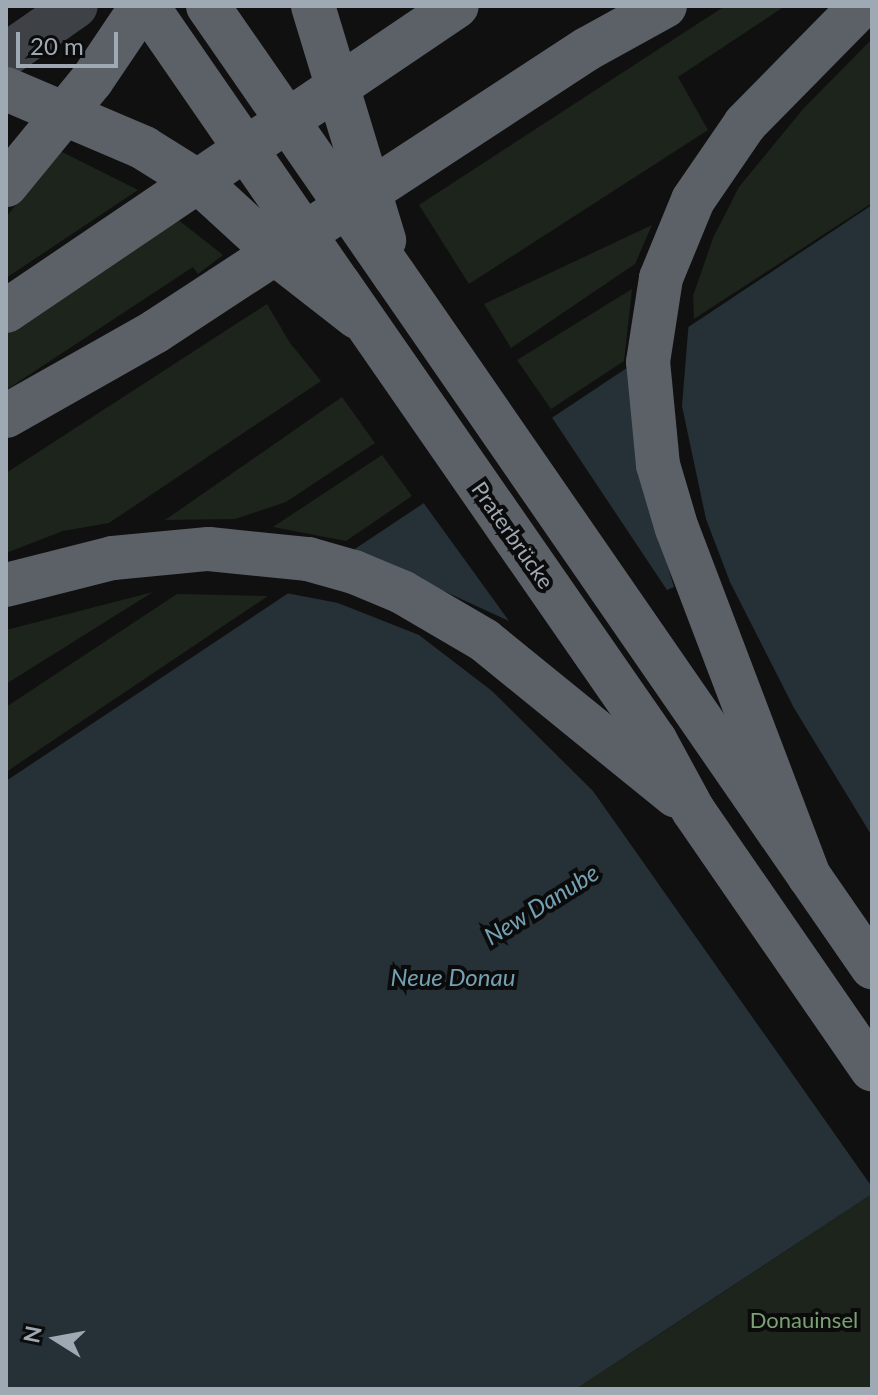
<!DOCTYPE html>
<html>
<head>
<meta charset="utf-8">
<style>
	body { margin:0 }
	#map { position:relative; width:878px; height:1395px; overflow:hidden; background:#101011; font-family:Lato,sans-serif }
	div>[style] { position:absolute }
	.green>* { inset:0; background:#1c241c }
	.water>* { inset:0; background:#253136 }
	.pier>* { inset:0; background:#101011 }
	.secondary>* { height:44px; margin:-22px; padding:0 22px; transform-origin:22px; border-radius:22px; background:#3e4247 }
	.highway>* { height:44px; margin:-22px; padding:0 22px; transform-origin:22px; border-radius:22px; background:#5c6168 }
	.highway-bridge>* { height:44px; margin:-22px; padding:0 22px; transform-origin:22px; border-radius:22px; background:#5c6168 }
	span { translate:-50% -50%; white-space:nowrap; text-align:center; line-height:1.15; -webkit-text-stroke:8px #0b0b0c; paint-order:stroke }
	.street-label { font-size:22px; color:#9fa9b3 }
	.park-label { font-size:22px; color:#7aa074 }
	.water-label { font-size:24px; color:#73a0b2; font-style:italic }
	.frame { position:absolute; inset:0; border:8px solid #9fa9b3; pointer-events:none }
	.north { position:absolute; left:16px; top:1299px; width:80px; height:80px; -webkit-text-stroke:6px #0b0b0c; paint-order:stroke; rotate:281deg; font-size:22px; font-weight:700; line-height:32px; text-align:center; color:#9fa9b3 }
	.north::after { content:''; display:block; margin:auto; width:28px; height:36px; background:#9fa9b3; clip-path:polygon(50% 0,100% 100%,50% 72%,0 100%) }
	.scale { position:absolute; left:16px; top:32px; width:102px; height:36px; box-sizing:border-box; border:4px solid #9fa9b3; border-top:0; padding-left:10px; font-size:24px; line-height:28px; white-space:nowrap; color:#9fa9b3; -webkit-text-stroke:6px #0b0b0c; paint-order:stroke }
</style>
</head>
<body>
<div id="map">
	<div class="green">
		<i style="clip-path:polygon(725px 6px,785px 6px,678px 77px,708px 130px,469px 284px,419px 205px)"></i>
		<i style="clip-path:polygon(872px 39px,872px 203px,694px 319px,693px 296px,713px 238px,739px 187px,803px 109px)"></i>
		<i style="clip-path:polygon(60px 151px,138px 190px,6px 278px,6px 217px)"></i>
		<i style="clip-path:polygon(172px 215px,223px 255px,198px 274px,193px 267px,6px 390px,6px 327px)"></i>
		<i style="clip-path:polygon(652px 225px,635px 264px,511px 348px,484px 304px)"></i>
		<i style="clip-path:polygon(632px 289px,624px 361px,551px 409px,517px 360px)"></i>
		<i style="clip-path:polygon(267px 304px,290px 343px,321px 381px,109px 523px,63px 531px,6px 553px,6px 473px)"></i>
		<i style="clip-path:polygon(342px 397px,375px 443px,286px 502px,235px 519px,165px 520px)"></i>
		<i style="clip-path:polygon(382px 455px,412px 496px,346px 541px,273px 527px)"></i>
		<i style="clip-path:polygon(153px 592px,6px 684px,6px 630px)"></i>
		<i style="clip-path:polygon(177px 594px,268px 596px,6px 772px,6px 707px)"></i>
		<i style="clip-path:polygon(872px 1194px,872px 1389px,576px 1389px,689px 1315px)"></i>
	</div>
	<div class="water">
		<i style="clip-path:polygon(872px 205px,872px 1194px,576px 1389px,6px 1389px,6px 781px)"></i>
	</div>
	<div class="pier">
		<i style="clip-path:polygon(689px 320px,682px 406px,706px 519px,730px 582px,794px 708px,872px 836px,872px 1187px,593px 791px,492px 691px,419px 635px,338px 603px,281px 592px,348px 547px,509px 621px,420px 498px,549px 413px,667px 590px,674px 587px,637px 464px,628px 361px)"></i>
	</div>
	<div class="secondary">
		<i style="left:6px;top:55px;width:85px;rotate:-35deg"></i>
	</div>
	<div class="highway">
		<i style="left:6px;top:185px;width:136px;rotate:-50.7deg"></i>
		<i style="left:92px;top:80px;width:89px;rotate:-56deg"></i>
		<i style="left:285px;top:261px;width:91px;rotate:37.9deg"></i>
		<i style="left:395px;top:276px;width:840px;rotate:55.38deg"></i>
		<i style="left:339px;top:284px;width:555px;rotate:55.28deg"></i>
		<i style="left:655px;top:740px;width:80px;rotate:61.5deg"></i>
		<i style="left:693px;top:810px;width:315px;rotate:55.4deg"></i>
		<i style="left:6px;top:311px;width:544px;rotate:-34.07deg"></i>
		<i style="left:6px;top:416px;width:172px;rotate:-29.5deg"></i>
		<i style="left:156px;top:331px;width:515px;rotate:-33.2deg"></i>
		<i style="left:587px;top:49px;width:89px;rotate:-28.9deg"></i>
		<i style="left:6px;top:585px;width:110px;rotate:-14.2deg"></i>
		<i style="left:113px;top:558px;width:96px;rotate:-5.4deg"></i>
		<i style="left:209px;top:549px;width:100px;rotate:5.8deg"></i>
		<i style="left:308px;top:559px;width:48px;rotate:15.8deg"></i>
		<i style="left:354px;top:572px;width:52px;rotate:22.6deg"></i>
		<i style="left:402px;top:592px;width:95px;rotate:30.3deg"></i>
		<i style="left:484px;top:640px;width:247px;rotate:39.1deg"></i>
		<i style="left:809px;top:876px;width:371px;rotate:-110.8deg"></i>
		<i style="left:677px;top:529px;width:67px;rotate:-106.5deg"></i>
		<i style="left:658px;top:465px;width:103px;rotate:-95.5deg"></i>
		<i style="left:648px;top:362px;width:85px;rotate:-81.2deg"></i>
		<i style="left:661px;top:278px;width:84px;rotate:-67.7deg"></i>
		<i style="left:693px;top:200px;width:92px;rotate:-55.6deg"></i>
		<i style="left:745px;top:124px;width:165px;rotate:-45.5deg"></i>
	</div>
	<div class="highway-bridge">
		<i style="left:147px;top:6px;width:338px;rotate:55.4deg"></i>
		<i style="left:208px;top:6px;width:328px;rotate:55.3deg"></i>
		<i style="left:313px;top:6px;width:245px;rotate:73.1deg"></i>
		<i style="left:6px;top:89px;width:150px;rotate:23.1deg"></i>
		<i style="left:144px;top:148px;width:66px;rotate:32deg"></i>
		<i style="left:200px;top:183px;width:115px;rotate:42.5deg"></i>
	</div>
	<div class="street-label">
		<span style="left:513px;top:535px;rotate:55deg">Praterbrücke</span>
	</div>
	<div class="park-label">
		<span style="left:804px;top:1320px">Donauinsel</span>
	</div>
	<div class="water-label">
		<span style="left:541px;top:904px;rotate:-32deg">New Danube</span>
		<span style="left:453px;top:977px">Neue Donau</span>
	</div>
	<div class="frame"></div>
	<div class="north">N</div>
	<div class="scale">20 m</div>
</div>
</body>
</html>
